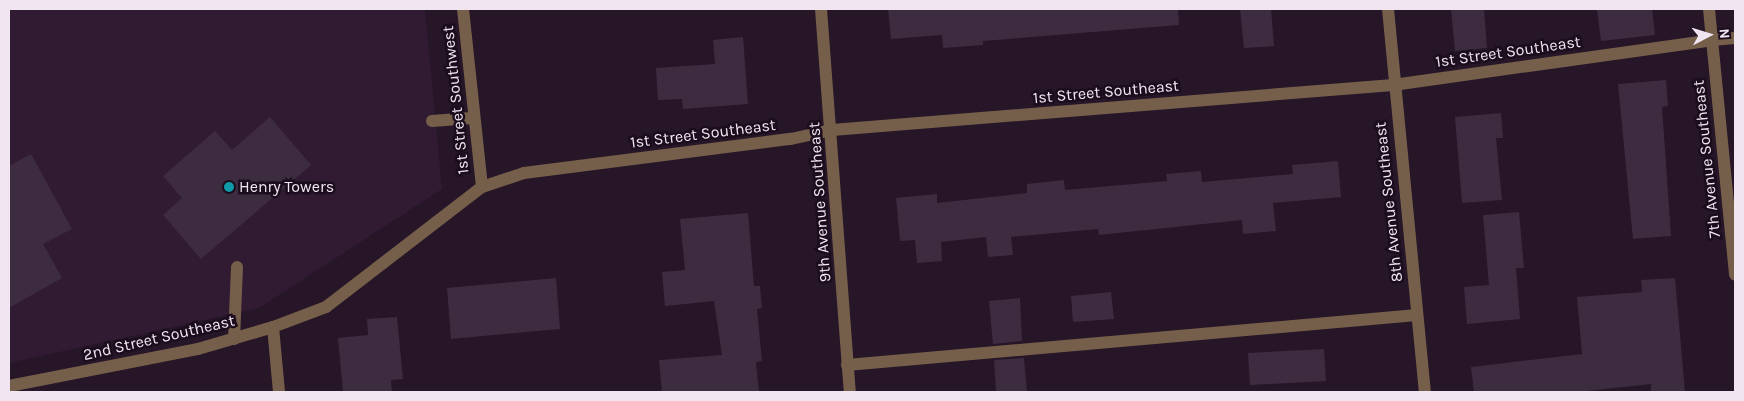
<!DOCTYPE html>
<html>
<head>
<meta charset="utf-8">
<style>
	body { margin:0 }
	#map { position:relative; width:1744px; height:401px; overflow:hidden; background:#261628; font-family:Karla,sans-serif }
	div>[style] { position:absolute }
	.built>* { inset:0; background:#301b33 }
	.building>* { inset:0; background:#3d2c3f }
	.service>* { height:12px; margin:-6px; padding:0 6px; transform-origin:6px; border-radius:6px; background:#765f4a }
	.minor>* { height:12px; margin:-6px; padding:0 6px; transform-origin:6px; border-radius:6px; background:#765f4a }
	.tertiary>* { height:12px; margin:-6px; padding:0 6px; transform-origin:6px; border-radius:6px; background:#765f4a }
	.dots>* { width:14px; height:14px; translate:-50% -50%; box-sizing:border-box; border:2px solid #1c0d1e; border-radius:50% }
	span { translate:-50% -50%; white-space:nowrap; text-align:center; line-height:1.15; -webkit-text-stroke:5px #1c0d1e; paint-order:stroke }
	.street-label { font-size:16px; color:#f0e5f1 }
	.poi-label { font-size:16px; color:#f0e5f1 }
	.left { translate:0 -50%; text-align:left }
	.frame { position:absolute; inset:0; border:10px solid #f0e5f1; pointer-events:none }
	.north { position:absolute; left:1684px; top:10px; width:50px; height:50px; -webkit-text-stroke:4px #1c0d1e; paint-order:stroke; rotate:85deg; font-size:14px; font-weight:700; line-height:20px; text-align:center; color:#f0e5f1 }
	.north::after { content:''; display:block; margin:auto; width:18px; height:22px; background:#f0e5f1; clip-path:polygon(50% 0,100% 100%,50% 72%,0 100%) }
</style>
</head>
<body>
<div id="map">
	<div class="built">
		<i style="clip-path:polygon(9px 9px,425px 9px,442px 189px,259px 308px,9px 363px)"></i>
	</div>
	<div class="building">
		<i style="clip-path:polygon(888px 9px,1178px 9px,1179px 25px,983px 41px,983px 45px,943px 48px,942px 35px,891px 39px)"></i>
		<i style="clip-path:polygon(1240px 9px,1271px 9px,1274px 46px,1244px 48px)"></i>
		<i style="clip-path:polygon(1451px 9px,1484px 9px,1487px 48px,1455px 51px)"></i>
		<i style="clip-path:polygon(1597px 9px,1652px 9px,1655px 35px,1601px 41px)"></i>
		<i style="clip-path:polygon(743px 37px,748px 104px,683px 109px,682px 99px,658px 100px,656px 68px,715px 64px,713px 40px)"></i>
		<i style="clip-path:polygon(1666px 80px,1668px 106px,1662px 107px,1671px 236px,1633px 239px,1618px 84px)"></i>
		<i style="clip-path:polygon(1501px 113px,1503px 138px,1496px 138px,1502px 200px,1462px 203px,1455px 117px)"></i>
		<i style="clip-path:polygon(270px 117px,311px 165px,201px 259px,163px 215px,182px 198px,163px 176px,215px 131px,232px 150px)"></i>
		<i style="clip-path:polygon(31px 154px,72px 229px,43px 244px,62px 278px,9px 308px,9px 166px)"></i>
		<i style="clip-path:polygon(1338px 161px,1341px 197px,1273px 203px,1276px 231px,1243px 234px,1242px 220px,1099px 235px,1098px 229px,1011px 237px,1013px 255px,988px 257px,986px 237px,941px 242px,942px 261px,917px 263px,915px 240px,900px 241px,896px 198px,937px 194px,937px 203px,1027px 193px,1027px 184px,1064px 180px,1065px 190px,1167px 181px,1166px 174px,1201px 171px,1202px 182px,1293px 174px,1292px 165px)"></i>
		<i style="clip-path:polygon(1519px 212px,1524px 268px,1516px 268px,1520px 319px,1467px 324px,1464px 287px,1489px 285px,1483px 215px)"></i>
		<i style="clip-path:polygon(748px 213px,754px 286px,760px 286px,762px 308px,757px 309px,762px 361px,756px 362px,759px 392px,662px 392px,659px 360px,722px 355px,714px 301px,665px 306px,662px 272px,685px 270px,680px 219px)"></i>
		<i style="clip-path:polygon(556px 278px,560px 329px,451px 339px,447px 288px)"></i>
		<i style="clip-path:polygon(1675px 278px,1685px 392px,1651px 392px,1651px 384px,1578px 392px,1474px 392px,1471px 367px,1582px 354px,1577px 297px,1642px 292px,1641px 280px)"></i>
		<i style="clip-path:polygon(1111px 292px,1114px 319px,1073px 322px,1071px 296px)"></i>
		<i style="clip-path:polygon(1020px 298px,1022px 341px,993px 344px,989px 301px)"></i>
		<i style="clip-path:polygon(397px 317px,403px 379px,391px 380px,392px 392px,343px 392px,338px 338px,368px 335px,367px 319px)"></i>
		<i style="clip-path:polygon(1324px 349px,1326px 381px,1250px 385px,1248px 353px)"></i>
		<i style="clip-path:polygon(1024px 358px,1027px 392px,996px 392px,994px 360px)"></i>
	</div>
	<div class="service">
		<i style="left:432px;top:121px;width:40px;rotate:-4.3deg"></i>
		<i style="left:234px;top:339px;width:72px;rotate:-87.6deg"></i>
		<i style="left:847px;top:365px;width:572px;rotate:-5.01deg"></i>
	</div>
	<div class="minor">
		<i style="left:821px;top:9px;width:384px;rotate:85.7deg"></i>
		<i style="left:1388px;top:9px;width:385px;rotate:84.5deg"></i>
		<i style="left:1712px;top:40px;width:23px;rotate:-5deg"></i>
		<i style="left:273px;top:327px;width:65px;rotate:84.7deg"></i>
	</div>
	<div class="tertiary">
		<i style="left:463px;top:9px;width:179px;rotate:83.9deg"></i>
		<i style="left:1709px;top:9px;width:267px;rotate:84.4deg"></i>
		<i style="left:9px;top:386px;width:193px;rotate:-11.1deg"></i>
		<i style="left:198px;top:349px;width:78px;rotate:-16.3deg"></i>
		<i style="left:273px;top:327px;width:57px;rotate:-20.7deg"></i>
		<i style="left:326px;top:307px;width:197px;rotate:-37.6deg"></i>
		<i style="left:482px;top:187px;width:44px;rotate:-18.4deg"></i>
		<i style="left:524px;top:173px;width:269px;rotate:-7.3deg"></i>
		<i style="left:791px;top:139px;width:42px;rotate:-12.4deg"></i>
		<i style="left:832px;top:130px;width:563px;rotate:-4.59deg"></i>
		<i style="left:1393px;top:85px;width:322px;rotate:-8deg"></i>
	</div>
	<div class="dots">
		<i style="left:229px;top:187px;background:#0f9aa8"></i>
	</div>
	<div class="street-label">
		<span style="left:1508px;top:52px;rotate:-8deg">1st Street Southeast</span>
		<span style="left:1106px;top:92px;rotate:-5deg">1st Street Southeast</span>
		<span style="left:456px;top:100px;rotate:-96deg">1st Street Southwest</span>
		<span style="left:703px;top:134px;rotate:-7deg">1st Street Southeast</span>
		<span style="left:1707px;top:159px;rotate:-96deg">7th Avenue Southeast</span>
		<span style="left:820px;top:202px;rotate:-94deg">9th Avenue Southeast</span>
		<span style="left:1389px;top:202px;rotate:-96deg">8th Avenue Southeast</span>
		<span style="left:159px;top:338px;rotate:-13deg">2nd Street Southeast</span>
	</div>
	<div class="poi-label">
		<span class="left" style="left:239px;top:187px">Henry Towers</span>
	</div>
	<div class="frame"></div>
	<div class="north">N</div>
</div>
</body>
</html>
